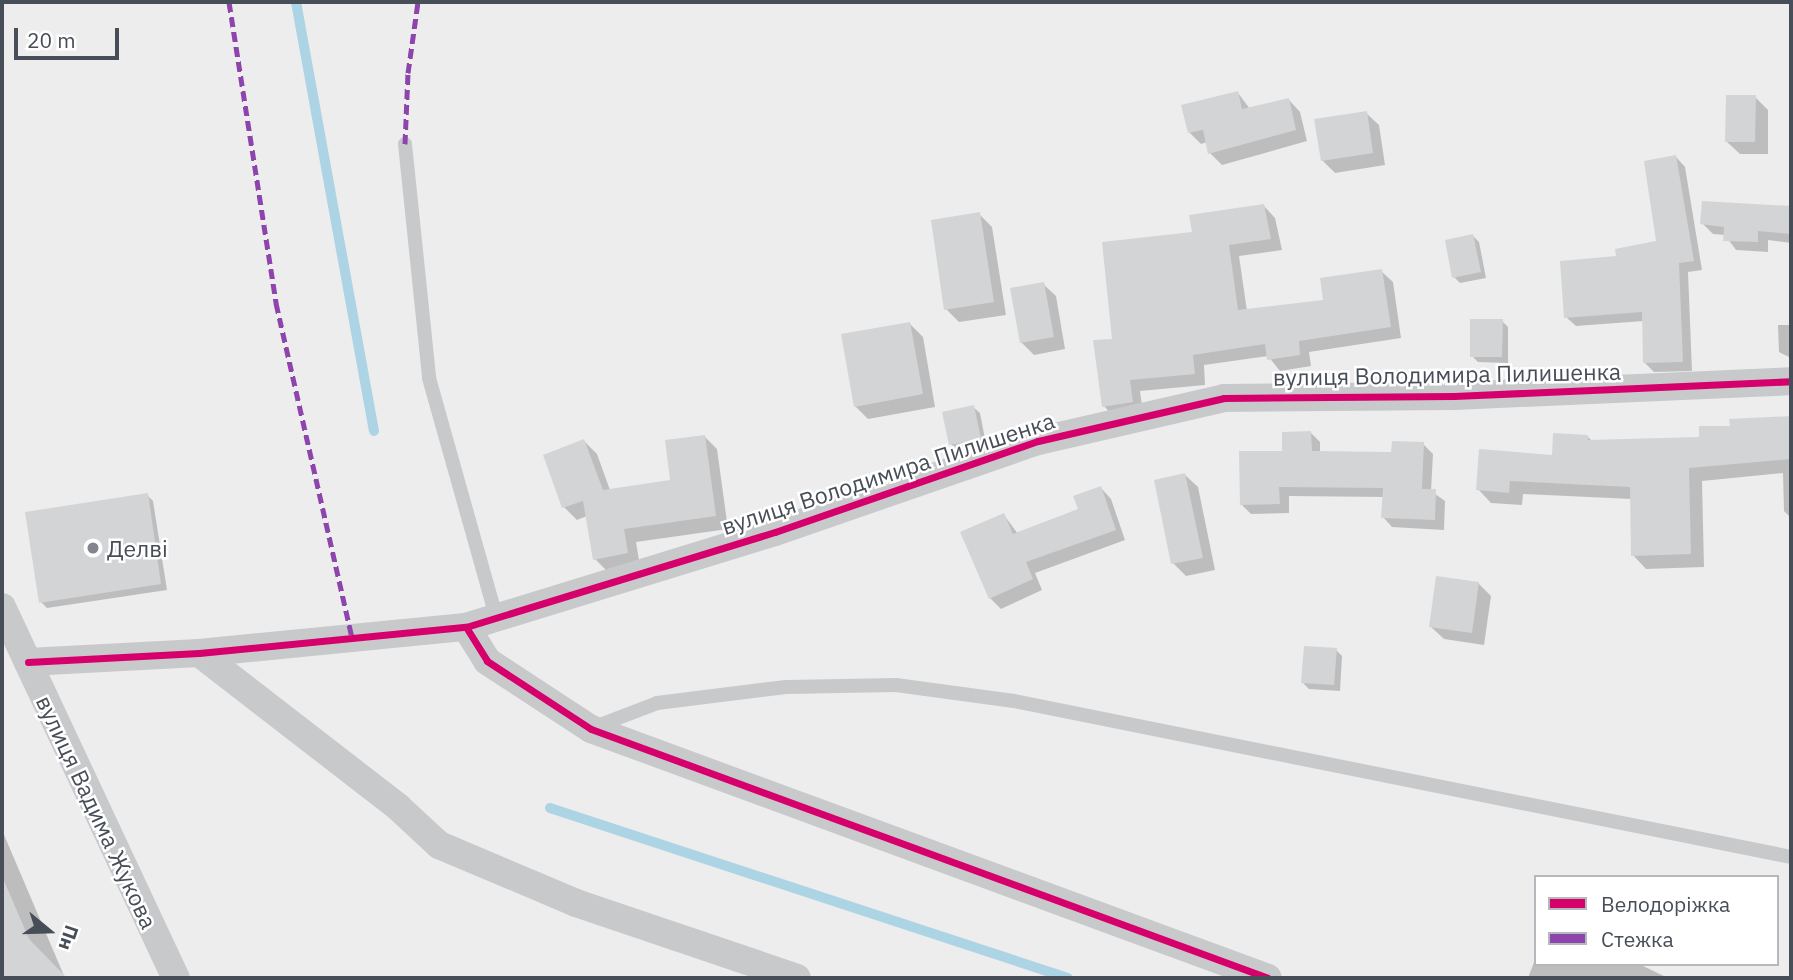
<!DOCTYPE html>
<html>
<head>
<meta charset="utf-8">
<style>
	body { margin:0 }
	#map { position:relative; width:1793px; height:980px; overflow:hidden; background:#ededed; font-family:"IBM Plex Sans",sans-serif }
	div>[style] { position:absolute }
	.shadow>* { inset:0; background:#0003 }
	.stream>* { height:10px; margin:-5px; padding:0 5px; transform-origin:5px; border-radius:5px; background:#acd4e4 }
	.building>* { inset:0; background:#d3d4d6 }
	.service>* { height:14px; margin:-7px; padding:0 7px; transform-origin:7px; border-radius:7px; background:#c8c9cb }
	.minor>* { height:28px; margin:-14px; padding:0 14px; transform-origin:14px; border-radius:14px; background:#c8c9cb }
	.quiet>* { height:5px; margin-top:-2.5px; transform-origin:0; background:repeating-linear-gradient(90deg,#8e44ad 0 10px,transparent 0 15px) }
	.cycleway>* { height:7px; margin:-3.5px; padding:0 3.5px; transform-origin:3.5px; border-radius:3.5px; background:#d6006c }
	.dots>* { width:19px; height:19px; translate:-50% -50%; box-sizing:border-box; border:4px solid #fff; border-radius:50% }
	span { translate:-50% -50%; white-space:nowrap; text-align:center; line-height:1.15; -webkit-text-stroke:5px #fff; paint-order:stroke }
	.street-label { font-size:23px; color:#474e57 }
	.poi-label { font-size:23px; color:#474e57 }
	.left { translate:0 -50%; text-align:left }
	.frame { position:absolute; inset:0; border:4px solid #474e57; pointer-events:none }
	.legend { position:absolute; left:1534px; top:875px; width:245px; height:91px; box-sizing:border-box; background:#fff; border:2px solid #b5b8bc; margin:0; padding:9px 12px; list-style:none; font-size:21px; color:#474e57 }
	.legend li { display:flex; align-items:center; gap:14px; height:35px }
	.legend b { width:35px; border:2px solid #b5b8bc }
	.north { position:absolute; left:14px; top:896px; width:70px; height:70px; -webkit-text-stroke:5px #fff; paint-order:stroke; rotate:109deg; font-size:19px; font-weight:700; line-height:28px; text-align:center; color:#474e57 }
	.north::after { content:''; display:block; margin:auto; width:24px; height:32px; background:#474e57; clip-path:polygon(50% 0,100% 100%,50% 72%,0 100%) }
	.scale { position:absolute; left:14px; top:28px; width:105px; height:32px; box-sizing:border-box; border:4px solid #474e57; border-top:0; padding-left:9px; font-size:21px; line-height:24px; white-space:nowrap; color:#474e57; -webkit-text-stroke:5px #fff; paint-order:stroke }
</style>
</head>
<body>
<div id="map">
	<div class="shadow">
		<i style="clip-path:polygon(1238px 93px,1250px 109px,1289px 100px,1300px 112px,1307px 141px,1222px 165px,1210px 153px,1207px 142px,1201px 144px,1189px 132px)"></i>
		<i style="clip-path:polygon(1755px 97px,1768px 110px,1768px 154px,1740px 154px,1727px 142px)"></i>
		<i style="clip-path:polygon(1366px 113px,1379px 125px,1385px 165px,1335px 173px,1322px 160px)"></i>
		<i style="clip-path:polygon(1676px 157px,1685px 167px,1702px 270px,1688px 272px,1692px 371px,1654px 372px,1645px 363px,1644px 321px,1576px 326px,1566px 317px,1618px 258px,1658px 242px)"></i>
		<i style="clip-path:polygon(1704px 203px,1791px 208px,1791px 243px,1768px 240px,1768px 252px,1736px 250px,1725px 235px,1713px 234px,1702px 223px)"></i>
		<i style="clip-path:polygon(1264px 206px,1275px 218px,1282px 250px,1239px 256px,1247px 311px,1325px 302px,1381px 271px,1393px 282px,1401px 338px,1309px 352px,1311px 366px,1280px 371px,1268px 356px,1204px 365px,1205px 385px,1140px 391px,1143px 413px,1115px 418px,1104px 406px,1114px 340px,1194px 234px)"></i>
		<i style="clip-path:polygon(979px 214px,992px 227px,1006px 315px,959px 322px,946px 309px)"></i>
		<i style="clip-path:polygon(1473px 236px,1479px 242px,1486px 278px,1460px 283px,1454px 277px)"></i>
		<i style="clip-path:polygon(1043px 284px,1056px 296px,1065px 349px,1034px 355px,1021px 342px)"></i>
		<i style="clip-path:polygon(1502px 321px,1508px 327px,1508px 363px,1478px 362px,1472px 356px)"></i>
		<i style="clip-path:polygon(910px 324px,923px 337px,935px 407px,868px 419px,855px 406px)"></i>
		<i style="clip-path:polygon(1778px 325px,1791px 325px,1791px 358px,1779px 352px)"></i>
		<i style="clip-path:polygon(973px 407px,980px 413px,986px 444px,957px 450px,951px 444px)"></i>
		<i style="clip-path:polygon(1791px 419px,1791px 518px,1784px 511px,1783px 473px,1702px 481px,1704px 567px,1646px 569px,1633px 555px,1632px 499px,1523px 494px,1522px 505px,1491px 503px,1478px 489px,1554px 457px,1587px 436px,1592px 441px,1701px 438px,1731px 428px,1731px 421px)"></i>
		<i style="clip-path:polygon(1310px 432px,1320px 442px,1320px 453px,1393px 453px,1423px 444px,1433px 454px,1431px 491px,1445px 501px,1444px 530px,1392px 527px,1383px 517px,1384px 497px,1289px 496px,1289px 513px,1251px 514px,1241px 504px,1284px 452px)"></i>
		<i style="clip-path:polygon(704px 436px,717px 449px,728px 529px,636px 542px,640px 566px,608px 572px,595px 559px,587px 516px,577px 520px,564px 507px,584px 441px,597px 454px,610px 490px,672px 481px)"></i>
		<i style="clip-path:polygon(1185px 475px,1198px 487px,1215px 570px,1186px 576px,1173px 563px)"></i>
		<i style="clip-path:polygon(1101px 488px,1111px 499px,1125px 540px,1035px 573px,1042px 590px,1001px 609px,990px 598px,1004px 515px,1018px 534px,1080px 510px)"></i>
		<i style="clip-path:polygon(147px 495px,153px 501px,167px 590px,47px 608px,41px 602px)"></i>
		<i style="clip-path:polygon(1478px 583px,1491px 596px,1484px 645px,1444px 639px,1431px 627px)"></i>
		<i style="clip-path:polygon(1336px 650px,1342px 656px,1340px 691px,1309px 689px,1303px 683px)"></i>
		<i style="clip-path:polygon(2px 830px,65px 978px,2px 978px)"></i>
		<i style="clip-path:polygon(1536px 957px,1536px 964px,1639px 964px,1668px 978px,1528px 978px)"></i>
	</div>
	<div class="stream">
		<i style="left:296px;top:2px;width:436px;rotate:79.7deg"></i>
		<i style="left:550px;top:808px;width:545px;rotate:18.17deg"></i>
	</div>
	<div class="building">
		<i style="clip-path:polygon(1238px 91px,1242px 109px,1289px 98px,1296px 130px,1208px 154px,1203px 130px,1188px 133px,1181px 105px)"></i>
		<i style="clip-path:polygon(1726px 95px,1756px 95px,1755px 142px,1725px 142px)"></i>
		<i style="clip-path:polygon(1367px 111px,1373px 153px,1321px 161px,1314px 119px)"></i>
		<i style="clip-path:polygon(1676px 155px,1694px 261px,1679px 263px,1683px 362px,1643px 363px,1642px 312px,1564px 318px,1560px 261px,1616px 256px,1615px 249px,1656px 241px,1644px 161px)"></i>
		<i style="clip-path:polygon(1702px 201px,1791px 206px,1791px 234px,1758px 231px,1758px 242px,1723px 241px,1724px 227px,1700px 224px)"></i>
		<i style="clip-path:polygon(1264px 204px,1271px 239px,1229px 245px,1238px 310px,1323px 300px,1320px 278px,1382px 269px,1391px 327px,1299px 341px,1300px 355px,1267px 360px,1265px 344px,1193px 355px,1195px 374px,1130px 380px,1133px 402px,1102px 407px,1093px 340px,1112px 339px,1102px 242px,1192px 232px,1189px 215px)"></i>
		<i style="clip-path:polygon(980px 212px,994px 302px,944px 310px,931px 220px)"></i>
		<i style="clip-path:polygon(1473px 234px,1481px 272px,1452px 278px,1445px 240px)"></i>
		<i style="clip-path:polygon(1044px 282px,1054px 337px,1020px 343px,1010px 288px)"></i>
		<i style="clip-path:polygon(1470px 319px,1503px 319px,1502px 357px,1470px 357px)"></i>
		<i style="clip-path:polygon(910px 322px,923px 394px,854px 407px,841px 334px)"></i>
		<i style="clip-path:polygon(974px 405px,981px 439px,949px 445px,942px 412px)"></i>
		<i style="clip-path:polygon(1791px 416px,1791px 459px,1689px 468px,1691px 554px,1631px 556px,1630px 487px,1510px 481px,1509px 493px,1476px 490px,1479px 449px,1552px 455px,1553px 433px,1588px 435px,1588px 440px,1699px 437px,1699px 426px,1730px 426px,1729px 419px)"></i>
		<i style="clip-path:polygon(1311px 431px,1312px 451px,1391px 452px,1392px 441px,1424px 442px,1422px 489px,1436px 489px,1435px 520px,1381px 518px,1383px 488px,1279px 487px,1280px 504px,1240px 505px,1239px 451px,1282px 451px,1282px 432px)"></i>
		<i style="clip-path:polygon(705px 435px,716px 516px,624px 529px,628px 553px,593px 560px,583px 501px,562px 508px,543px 455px,584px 439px,603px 490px,670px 480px,665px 440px)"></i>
		<i style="clip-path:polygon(1185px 473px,1203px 558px,1171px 564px,1154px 480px)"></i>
		<i style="clip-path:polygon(1101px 486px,1116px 530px,1026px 562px,1033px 579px,989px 599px,960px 532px,1004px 513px,1013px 534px,1078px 509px,1073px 496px)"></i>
		<i style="clip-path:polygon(148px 493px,161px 584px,39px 603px,25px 512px)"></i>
		<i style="clip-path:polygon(1436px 576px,1479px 582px,1472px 633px,1429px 627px)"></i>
		<i style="clip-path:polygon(1304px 646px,1337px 648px,1334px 685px,1301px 683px)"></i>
		<i style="clip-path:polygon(2px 876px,29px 939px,67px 978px,2px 978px)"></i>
	</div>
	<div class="service">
		<i style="left:405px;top:144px;width:235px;rotate:84.1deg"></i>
		<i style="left:429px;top:378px;width:248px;rotate:74.3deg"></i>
		<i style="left:592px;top:728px;width:70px;rotate:-21deg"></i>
		<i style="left:657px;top:703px;width:130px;rotate:-7.1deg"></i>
		<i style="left:786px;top:687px;width:110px;rotate:-1deg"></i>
		<i style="left:896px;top:685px;width:119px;rotate:7.7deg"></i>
		<i style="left:1014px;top:701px;width:793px;rotate:11.35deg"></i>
	</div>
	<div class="minor">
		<i style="left:2px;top:607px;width:410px;rotate:64.9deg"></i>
		<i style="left:466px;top:627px;width:40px;rotate:58deg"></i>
		<i style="left:487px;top:661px;width:124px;rotate:33.2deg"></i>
		<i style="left:591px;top:729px;width:721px;rotate:20.19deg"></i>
		<i style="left:199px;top:653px;width:252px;rotate:37.7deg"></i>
		<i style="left:398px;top:807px;width:56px;rotate:42.8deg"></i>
		<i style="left:439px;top:845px;width:149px;rotate:22.9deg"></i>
		<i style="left:576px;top:903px;width:233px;rotate:18.7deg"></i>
		<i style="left:28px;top:662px;width:171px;rotate:-3deg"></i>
		<i style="left:199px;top:653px;width:268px;rotate:-5.6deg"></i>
		<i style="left:466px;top:627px;width:323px;rotate:-17.1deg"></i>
		<i style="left:775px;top:532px;width:278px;rotate:-19.1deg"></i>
		<i style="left:1038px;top:441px;width:191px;rotate:-13deg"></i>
		<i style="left:1224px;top:398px;width:230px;rotate:-0.5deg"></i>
		<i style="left:1454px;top:396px;width:337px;rotate:-2.5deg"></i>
	</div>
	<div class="quiet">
		<i style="left:229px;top:2px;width:305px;rotate:81.1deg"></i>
		<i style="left:276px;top:303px;width:344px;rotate:77.2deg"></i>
		<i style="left:405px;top:144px;width:71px;rotate:-87.6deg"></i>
		<i style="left:408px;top:73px;width:72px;rotate:-82deg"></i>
	</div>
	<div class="cycleway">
		<i style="left:466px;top:627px;width:40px;rotate:58deg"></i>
		<i style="left:487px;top:661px;width:124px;rotate:33.2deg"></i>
		<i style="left:591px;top:729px;width:721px;rotate:20.19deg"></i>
		<i style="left:28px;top:662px;width:171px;rotate:-3deg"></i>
		<i style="left:199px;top:653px;width:268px;rotate:-5.6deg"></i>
		<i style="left:466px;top:627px;width:323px;rotate:-17.1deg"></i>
		<i style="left:775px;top:532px;width:278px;rotate:-19.1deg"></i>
		<i style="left:1038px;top:441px;width:191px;rotate:-13deg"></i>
		<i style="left:1224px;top:398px;width:230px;rotate:-0.5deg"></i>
		<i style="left:1454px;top:396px;width:337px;rotate:-2.5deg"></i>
	</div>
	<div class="dots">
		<i style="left:93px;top:548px;background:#81868c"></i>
	</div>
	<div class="street-label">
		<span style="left:1447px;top:374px;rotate:-1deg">вулиця Володимира Пилишенка</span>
		<span style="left:888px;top:473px;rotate:-18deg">вулиця Володимира Пилишенка</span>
		<span style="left:97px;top:812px;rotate:65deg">вулиця Вадима Жукова</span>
	</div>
	<div class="poi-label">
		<span class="left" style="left:107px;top:548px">Делві</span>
	</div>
	<div class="frame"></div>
	<ul class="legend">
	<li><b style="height:9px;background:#d6006c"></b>Велодоріжка</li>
	<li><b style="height:9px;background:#8e44ad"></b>Стежка</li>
	</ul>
	<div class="north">Пн</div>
	<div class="scale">20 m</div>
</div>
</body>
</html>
